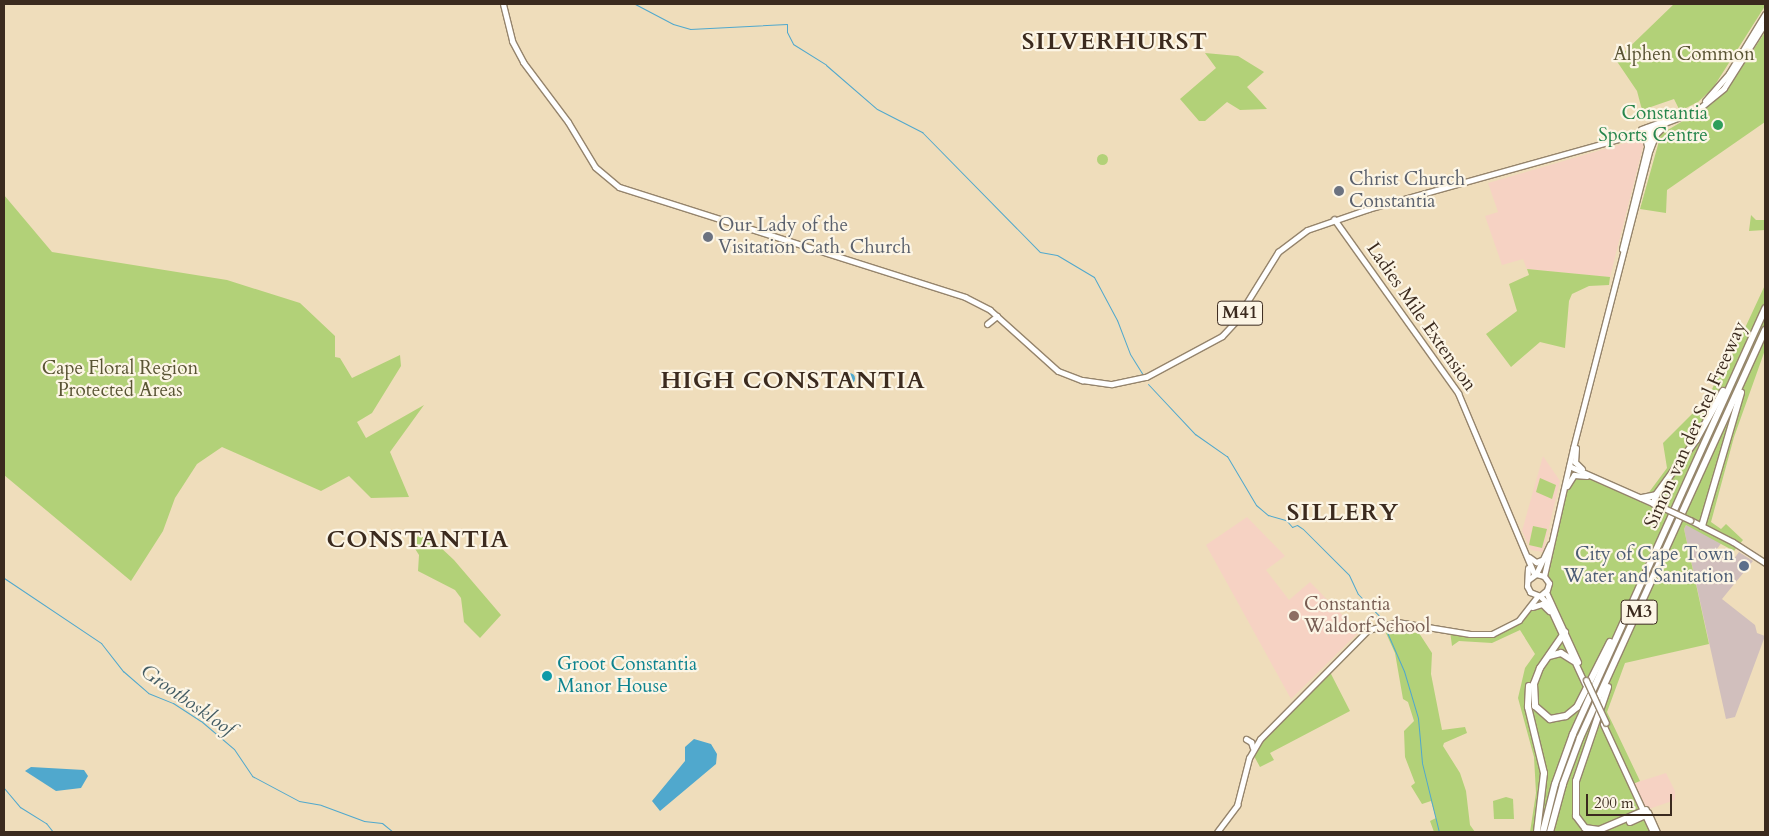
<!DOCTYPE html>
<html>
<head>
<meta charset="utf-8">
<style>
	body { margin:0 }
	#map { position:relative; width:1769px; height:836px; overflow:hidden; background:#efddbb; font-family:Cardo,serif }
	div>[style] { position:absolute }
	.built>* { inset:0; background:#f6d2c3 }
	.industrial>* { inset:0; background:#d1bfbd }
	.green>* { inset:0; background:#b2d178 }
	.round { border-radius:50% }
	.water>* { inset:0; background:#50a8cd }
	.stream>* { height:1px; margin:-0.5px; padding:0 0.5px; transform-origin:0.5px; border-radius:0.5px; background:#50a8cd }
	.roads { filter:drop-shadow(1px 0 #95846c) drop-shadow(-1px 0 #95846c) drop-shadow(0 1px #95846c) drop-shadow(0 -1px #95846c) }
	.secondary>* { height:5px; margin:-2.5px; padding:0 2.5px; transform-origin:2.5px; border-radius:2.5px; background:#fff }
	.primary>* { height:5px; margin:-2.5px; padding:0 2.5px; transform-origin:2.5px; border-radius:2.5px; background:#fff }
	.motorway>* { height:6px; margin:-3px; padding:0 3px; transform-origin:3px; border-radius:3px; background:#fff }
	.bridges { filter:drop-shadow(1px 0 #95846c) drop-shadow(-1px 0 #95846c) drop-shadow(0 1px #95846c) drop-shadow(0 -1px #95846c) }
	.secondary-bridge>* { height:5px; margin:-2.5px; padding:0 2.5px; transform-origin:2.5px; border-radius:2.5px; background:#fff }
	.dots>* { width:14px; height:14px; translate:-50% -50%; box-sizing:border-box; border:2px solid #fcf5e5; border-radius:50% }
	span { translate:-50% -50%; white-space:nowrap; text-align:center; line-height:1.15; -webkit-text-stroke:4.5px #fcf5e5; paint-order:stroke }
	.shield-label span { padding:1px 4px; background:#fcf5e5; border:1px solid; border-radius:4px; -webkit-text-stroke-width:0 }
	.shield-label { font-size:18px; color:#3b2a1e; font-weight:700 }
	.park-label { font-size:19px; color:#595434 }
	.leisure-label { font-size:19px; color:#27864d }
	.right { translate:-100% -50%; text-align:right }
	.worship-label { font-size:19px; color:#5b616d }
	.left { translate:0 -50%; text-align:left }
	.street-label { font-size:19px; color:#3b2a1e }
	.service-label { font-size:19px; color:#4e5e75 }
	.education-label { font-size:19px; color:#785e54 }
	.culture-label { font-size:19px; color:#0d838f }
	.water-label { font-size:20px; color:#435c64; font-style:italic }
	.district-label { font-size:24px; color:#3b2a1e; font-weight:700; letter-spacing:1px }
	.frame { position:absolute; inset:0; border:5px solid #3b2a1e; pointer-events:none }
	.scale { position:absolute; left:1586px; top:794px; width:86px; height:22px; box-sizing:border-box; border:2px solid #3b2a1e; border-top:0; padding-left:6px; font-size:15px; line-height:18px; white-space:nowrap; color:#3b2a1e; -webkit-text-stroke:4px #fcf5e5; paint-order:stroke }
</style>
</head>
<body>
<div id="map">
	<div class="built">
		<i style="clip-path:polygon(1639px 139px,1644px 143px,1610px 277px,1527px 269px,1523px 259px,1502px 265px,1485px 216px,1498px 212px,1488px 183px)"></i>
		<i style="clip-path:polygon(1543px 456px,1560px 481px,1543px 552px,1531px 550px,1522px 531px)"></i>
		<i style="clip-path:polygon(1247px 517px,1285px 556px,1266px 570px,1289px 600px,1310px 582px,1359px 632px,1291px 699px,1206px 545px)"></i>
		<i style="clip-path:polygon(1666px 773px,1675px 791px,1675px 800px,1646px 810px,1632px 784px)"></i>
	</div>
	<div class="industrial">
		<i style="clip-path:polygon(1686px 525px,1722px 542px,1717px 549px,1733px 560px,1739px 552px,1753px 561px,1722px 599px,1755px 625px,1757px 633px,1765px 636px,1735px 717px,1726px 719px,1684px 529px)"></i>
	</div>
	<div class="green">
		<i style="clip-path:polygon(1674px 4px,1765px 4px,1765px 6px,1713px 88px,1698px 102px,1680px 111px,1674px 99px,1642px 110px,1637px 91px,1616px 60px)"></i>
		<i style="clip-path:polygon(1765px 32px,1765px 122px,1667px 190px,1666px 213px,1640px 209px,1661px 134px,1713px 103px,1735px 78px)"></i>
		<i style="clip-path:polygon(1205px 53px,1238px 56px,1264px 72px,1247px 87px,1267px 109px,1240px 110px,1227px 102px,1205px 121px,1199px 121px,1180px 99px,1216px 68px)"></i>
		<i class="round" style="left:1096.5px;top:153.5px;width:11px;height:11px"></i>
		<i style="clip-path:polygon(4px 195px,52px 252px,227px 280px,300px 303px,335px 336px,335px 357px,340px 358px,352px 378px,400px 355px,401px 366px,372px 413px,357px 422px,366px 438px,424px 405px,390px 452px,409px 497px,371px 498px,349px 476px,321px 491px,222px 447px,197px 464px,175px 498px,163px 531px,131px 581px,4px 475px)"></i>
		<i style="clip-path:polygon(1751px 215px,1756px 220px,1765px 220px,1765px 230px,1749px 231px)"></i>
		<i style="clip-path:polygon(1527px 269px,1610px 277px,1609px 285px,1589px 286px,1572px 294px,1569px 301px,1565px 348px,1540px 342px,1511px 367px,1486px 334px,1517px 311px,1509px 284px,1529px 275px)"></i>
		<i style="clip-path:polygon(1765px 285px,1765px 350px,1734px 437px,1711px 522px,1721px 529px,1726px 524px,1743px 540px,1734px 551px,1686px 525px,1684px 529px,1709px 644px,1625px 663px,1607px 712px,1640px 781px,1633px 784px,1657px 832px,1530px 832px,1536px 793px,1534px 757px,1518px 698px,1525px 668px,1535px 654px,1520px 630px,1492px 643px,1459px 641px,1452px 646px,1450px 631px,1470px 634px,1503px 631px,1533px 605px,1547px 607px,1609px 733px,1547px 590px,1546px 577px,1567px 486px,1573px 476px,1587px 476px,1642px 498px,1647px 495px,1667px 468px,1663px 443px,1708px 398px,1739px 330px,1745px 328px)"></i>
		<i style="clip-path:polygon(1540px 478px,1556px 485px,1552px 499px,1536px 492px)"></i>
		<i style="clip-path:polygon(1533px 526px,1547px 529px,1542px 548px,1529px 545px)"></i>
		<i style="clip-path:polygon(419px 535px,438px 545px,454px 560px,501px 615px,480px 638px,464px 622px,461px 598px,455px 590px,418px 571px,419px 555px,412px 544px)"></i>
		<i style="clip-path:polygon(1385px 631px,1419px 633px,1432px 653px,1431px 674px,1442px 730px,1465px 727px,1467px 733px,1444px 743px,1443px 746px,1460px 773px,1466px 791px,1470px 825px,1475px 832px,1434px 832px,1430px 821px,1436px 818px,1431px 801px,1422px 804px,1411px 786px,1415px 783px,1405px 757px,1404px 731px,1414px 721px,1408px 702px,1403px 699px,1395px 653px)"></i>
		<i style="clip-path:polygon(1330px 672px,1350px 711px,1270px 753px,1274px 760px,1260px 767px,1254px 756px,1258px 747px)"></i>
		<i style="clip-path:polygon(1506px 797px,1513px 799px,1514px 819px,1494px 819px,1493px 801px)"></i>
	</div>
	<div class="water">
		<i class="round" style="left:843.5px;top:372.5px;width:11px;height:11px"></i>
		<i style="clip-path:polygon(694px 739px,711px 744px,717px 754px,716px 764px,660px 811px,652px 801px,685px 761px,685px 747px)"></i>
		<i style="clip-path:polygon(31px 767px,84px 770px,88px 776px,81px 788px,56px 791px,25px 771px)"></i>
	</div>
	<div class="stream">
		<i style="left:635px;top:4px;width:43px;rotate:27.8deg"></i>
		<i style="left:673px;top:24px;width:18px;rotate:16deg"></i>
		<i style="left:690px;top:29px;width:97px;rotate:-3deg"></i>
		<i style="left:787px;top:24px;width:8px;rotate:90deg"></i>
		<i style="left:787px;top:32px;width:13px;rotate:63deg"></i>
		<i style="left:793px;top:44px;width:39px;rotate:32deg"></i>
		<i style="left:826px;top:65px;width:67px;rotate:40.8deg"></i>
		<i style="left:877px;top:109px;width:51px;rotate:27.1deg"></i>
		<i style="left:922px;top:132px;width:168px;rotate:45.5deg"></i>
		<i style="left:1040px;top:252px;width:17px;rotate:10deg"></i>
		<i style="left:1057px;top:255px;width:43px;rotate:30.7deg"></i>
		<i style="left:1094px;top:277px;width:49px;rotate:61.9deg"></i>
		<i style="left:1117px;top:320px;width:36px;rotate:69deg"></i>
		<i style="left:1130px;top:354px;width:25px;rotate:58deg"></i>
		<i style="left:1148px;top:384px;width:69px;rotate:46.8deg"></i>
		<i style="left:1195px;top:434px;width:39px;rotate:35deg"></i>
		<i style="left:1227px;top:456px;width:57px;rotate:59.4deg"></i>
		<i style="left:1256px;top:505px;width:16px;rotate:40deg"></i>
		<i style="left:1268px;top:515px;width:19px;rotate:16deg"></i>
		<i style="left:1286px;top:520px;width:9px;rotate:49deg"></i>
		<i style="left:1292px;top:527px;width:5px;rotate:-22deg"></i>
		<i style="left:1297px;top:525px;width:7px;rotate:34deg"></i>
		<i style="left:1303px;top:529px;width:65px;rotate:45deg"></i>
		<i style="left:1349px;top:575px;width:21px;rotate:65deg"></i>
		<i style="left:1358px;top:594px;width:36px;rotate:46deg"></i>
		<i style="left:4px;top:578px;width:117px;rotate:33.8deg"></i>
		<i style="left:101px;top:643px;width:36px;rotate:52deg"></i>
		<i style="left:123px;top:671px;width:33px;rotate:41deg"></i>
		<i style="left:148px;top:693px;width:27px;rotate:22deg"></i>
		<i style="left:173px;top:703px;width:33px;rotate:33deg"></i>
		<i style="left:201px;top:721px;width:43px;rotate:40.3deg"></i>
		<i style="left:234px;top:749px;width:32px;rotate:56deg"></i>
		<i style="left:252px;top:776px;width:53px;rotate:28deg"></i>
		<i style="left:299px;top:801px;width:22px;rotate:10deg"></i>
		<i style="left:321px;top:805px;width:46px;rotate:20.4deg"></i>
		<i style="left:364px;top:821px;width:18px;rotate:6deg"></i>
		<i style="left:382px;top:823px;width:14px;rotate:39deg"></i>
		<i style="left:1386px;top:630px;width:45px;rotate:66.3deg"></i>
		<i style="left:1404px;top:671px;width:49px;rotate:73.4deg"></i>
		<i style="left:1418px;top:718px;width:45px;rotate:84.9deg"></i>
		<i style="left:1422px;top:763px;width:71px;rotate:76.2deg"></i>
		<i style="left:4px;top:788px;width:25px;rotate:50deg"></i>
		<i style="left:20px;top:807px;width:31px;rotate:32deg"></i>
		<i style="left:46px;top:823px;width:11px;rotate:52deg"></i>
	</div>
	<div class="roads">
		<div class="secondary">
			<i style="left:1334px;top:219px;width:214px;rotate:54.5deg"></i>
			<i style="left:1458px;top:393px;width:196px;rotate:67.2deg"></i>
			<i style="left:1622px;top:249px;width:109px;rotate:-76.2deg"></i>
			<i style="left:1648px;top:143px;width:15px;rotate:-101deg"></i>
			<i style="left:1576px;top:448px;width:14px;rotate:94deg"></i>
			<i style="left:1575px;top:462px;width:10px;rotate:45deg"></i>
			<i style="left:1569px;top:466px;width:104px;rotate:23.9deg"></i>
			<i style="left:1567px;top:486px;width:13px;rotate:-58deg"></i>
			<i style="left:1574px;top:475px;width:13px;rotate:4deg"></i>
			<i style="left:1690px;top:520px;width:48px;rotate:27.1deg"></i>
			<i style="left:1733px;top:542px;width:38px;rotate:33deg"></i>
			<i style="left:1529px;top:557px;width:9px;rotate:36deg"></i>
			<i style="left:1536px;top:562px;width:9px;rotate:-21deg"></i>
			<i style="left:1528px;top:568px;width:18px;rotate:93deg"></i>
			<i style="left:1527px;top:586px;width:7px;rotate:63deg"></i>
			<i style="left:1530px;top:592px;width:11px;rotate:22deg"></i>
			<i style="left:1540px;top:596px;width:9px;rotate:-41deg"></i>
			<i style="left:1547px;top:590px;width:7px;rotate:-74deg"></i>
			<i style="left:1549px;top:583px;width:9px;rotate:-126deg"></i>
			<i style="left:1544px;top:576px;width:8px;rotate:-166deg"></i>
			<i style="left:1536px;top:574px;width:10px;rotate:143deg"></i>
			<i style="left:1536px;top:574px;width:33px;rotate:-65deg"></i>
			<i style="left:1544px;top:576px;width:131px;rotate:-77.2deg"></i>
			<i style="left:1573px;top:448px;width:309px;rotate:-75.6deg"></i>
			<i style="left:1650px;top:149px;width:11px;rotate:-80deg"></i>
			<i style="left:1652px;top:138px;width:12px;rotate:-114deg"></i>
			<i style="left:1546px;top:592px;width:77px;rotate:65.4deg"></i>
			<i style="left:1540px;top:596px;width:11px;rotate:45deg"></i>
			<i style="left:1548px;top:604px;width:88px;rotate:65.2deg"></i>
			<i style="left:1532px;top:607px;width:10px;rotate:-17deg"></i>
			<i style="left:1542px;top:604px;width:10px;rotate:45deg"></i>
			<i style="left:1603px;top:724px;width:119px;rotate:65.2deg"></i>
			<i style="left:1246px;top:739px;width:6px;rotate:31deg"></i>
			<i style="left:1251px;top:742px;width:6px;rotate:72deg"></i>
			<i style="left:1648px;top:812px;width:22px;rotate:66deg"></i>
			<i style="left:1217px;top:832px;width:34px;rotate:-53deg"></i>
			<i style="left:1237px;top:805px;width:49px;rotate:-75.7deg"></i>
			<i style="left:1249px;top:758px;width:22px;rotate:-60deg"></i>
			<i style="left:1260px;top:739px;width:153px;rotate:-45.3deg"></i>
			<i style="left:1368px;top:630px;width:30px;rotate:-15deg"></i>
			<i style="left:1397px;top:622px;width:74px;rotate:9.3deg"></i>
			<i style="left:1470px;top:634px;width:22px"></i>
			<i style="left:1492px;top:634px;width:30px;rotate:-27deg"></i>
			<i style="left:1519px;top:620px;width:31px;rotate:-52deg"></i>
		</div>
		<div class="primary">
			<i style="left:503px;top:4px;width:38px;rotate:76deg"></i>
			<i style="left:512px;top:41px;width:24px;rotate:62deg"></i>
			<i style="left:523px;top:62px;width:75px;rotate:53.1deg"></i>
			<i style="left:568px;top:122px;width:52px;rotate:59deg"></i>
			<i style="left:595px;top:167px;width:31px;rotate:40deg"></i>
			<i style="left:619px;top:187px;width:363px;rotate:17.6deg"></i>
			<i style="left:965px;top:297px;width:28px;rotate:27deg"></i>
			<i style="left:990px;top:310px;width:91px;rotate:41.9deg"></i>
			<i style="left:1058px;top:371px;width:26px;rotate:21deg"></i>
			<i style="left:1082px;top:380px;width:30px;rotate:8deg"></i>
			<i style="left:1112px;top:384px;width:35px;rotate:-12deg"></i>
			<i style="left:1146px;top:377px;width:86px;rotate:-28.3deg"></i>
			<i style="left:1222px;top:336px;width:18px;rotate:-47deg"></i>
			<i style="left:1234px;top:323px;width:84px;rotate:-58.2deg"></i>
			<i style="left:1278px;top:252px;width:36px;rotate:-37deg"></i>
			<i style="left:1307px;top:230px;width:65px;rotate:-19deg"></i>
			<i style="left:1368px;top:209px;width:275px;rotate:-15.6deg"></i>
			<i style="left:1633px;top:135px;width:67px;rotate:-20.9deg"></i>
			<i style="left:1696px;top:111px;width:36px;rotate:-39deg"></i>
			<i style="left:1724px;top:88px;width:77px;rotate:-57.8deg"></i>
			<i style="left:1705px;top:101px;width:37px;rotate:-49deg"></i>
			<i style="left:1729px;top:73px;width:69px;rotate:-58.6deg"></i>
			<i style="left:1641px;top:129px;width:32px;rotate:-20deg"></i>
			<i style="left:1638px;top:135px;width:7px;rotate:16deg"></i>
			<i style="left:1645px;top:137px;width:9px;rotate:77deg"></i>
			<i style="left:1650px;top:149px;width:16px;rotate:-68deg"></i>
			<i style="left:1656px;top:134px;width:11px;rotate:-45deg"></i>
			<i style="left:987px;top:324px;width:13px;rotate:-39deg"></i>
		</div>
		<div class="motorway">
			<i style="left:1642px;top:498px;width:14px;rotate:-12deg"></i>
			<i style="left:1654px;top:504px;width:9px;rotate:-77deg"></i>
			<i style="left:1656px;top:495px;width:68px;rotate:-54deg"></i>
			<i style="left:1696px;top:440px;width:56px;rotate:-61.1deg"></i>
			<i style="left:1702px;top:526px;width:139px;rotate:-73.7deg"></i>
			<i style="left:1565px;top:632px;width:44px;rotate:124.8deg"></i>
			<i style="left:1540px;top:668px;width:17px;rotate:111deg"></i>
			<i style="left:1534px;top:684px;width:22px;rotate:87deg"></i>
			<i style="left:1535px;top:706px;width:20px;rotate:41deg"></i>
			<i style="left:1550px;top:719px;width:16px;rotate:-11deg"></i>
			<i style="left:1566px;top:716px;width:14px;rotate:-39deg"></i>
			<i style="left:1577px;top:707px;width:73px;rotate:-63.1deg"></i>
			<i style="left:1549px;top:656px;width:12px;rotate:-14deg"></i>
			<i style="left:1561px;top:653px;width:15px;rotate:32deg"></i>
			<i style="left:1529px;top:686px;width:21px;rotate:93deg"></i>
			<i style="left:1528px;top:707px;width:68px;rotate:76.4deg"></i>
			<i style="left:1544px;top:773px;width:59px;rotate:96.8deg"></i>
			<i style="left:1608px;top:687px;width:99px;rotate:108.8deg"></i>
			<i style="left:1576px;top:781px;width:35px;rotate:90deg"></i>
			<i style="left:1576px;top:816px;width:15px;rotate:53deg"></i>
			<i style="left:1585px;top:828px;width:14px;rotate:8deg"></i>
			<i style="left:1599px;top:830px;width:51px;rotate:-23.1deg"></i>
			<i style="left:1630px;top:822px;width:20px;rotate:-24deg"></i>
			<i style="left:1543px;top:832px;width:49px;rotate:-76deg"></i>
			<i style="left:1555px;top:784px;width:53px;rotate:-70.2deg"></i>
			<i style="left:1573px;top:734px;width:467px;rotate:-65.7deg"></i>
			<i style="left:1550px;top:832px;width:50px;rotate:-74.8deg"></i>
			<i style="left:1563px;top:784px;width:49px;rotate:-69.7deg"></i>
			<i style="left:1580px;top:738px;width:448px;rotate:-65.6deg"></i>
		</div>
	</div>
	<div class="bridges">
		<div class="secondary-bridge">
			<i style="left:1664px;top:508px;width:29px;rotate:25deg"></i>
			<i style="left:1586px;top:680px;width:47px;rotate:65.1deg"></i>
		</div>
	</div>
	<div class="dots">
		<i style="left:1718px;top:125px;background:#2e9e5b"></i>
		<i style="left:1339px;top:191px;background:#6b7280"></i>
		<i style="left:708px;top:237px;background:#6b7280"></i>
		<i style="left:1744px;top:566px;background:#5c6f8a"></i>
		<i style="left:1294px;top:616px;background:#8d6e63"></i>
		<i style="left:547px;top:676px;background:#0f9aa8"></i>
	</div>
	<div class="shield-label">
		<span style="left:1240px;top:313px">M41</span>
		<span style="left:1639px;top:612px">M3</span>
	</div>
	<div class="park-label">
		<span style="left:1684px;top:55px">Alphen Common</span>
		<span style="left:120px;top:380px">Cape Floral Region<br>Protected Areas</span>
	</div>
	<div class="leisure-label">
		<span class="right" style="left:1708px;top:125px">Constantia<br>Sports Centre</span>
	</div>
	<div class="worship-label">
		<span class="left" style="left:1349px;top:191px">Christ Church<br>Constantia</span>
		<span class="left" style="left:718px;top:237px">Our Lady of the<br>Visitation Cath. Church</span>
	</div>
	<div class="street-label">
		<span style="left:1421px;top:317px;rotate:55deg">Ladies Mile Extension</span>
		<span style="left:1696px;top:425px;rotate:-66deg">Simon van der Stel Freeway</span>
	</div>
	<div class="service-label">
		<span class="right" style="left:1734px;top:566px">City of Cape Town<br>Water and Sanitation</span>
	</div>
	<div class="education-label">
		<span class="left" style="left:1304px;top:616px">Constantia<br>Waldorf School</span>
	</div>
	<div class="culture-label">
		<span class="left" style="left:557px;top:676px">Groot Constantia<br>Manor House</span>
	</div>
	<div class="water-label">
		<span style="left:188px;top:700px;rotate:35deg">Grootboskloof</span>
	</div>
	<div class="district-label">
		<span style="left:1115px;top:42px">SILVERHURST</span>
		<span style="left:793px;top:381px">HIGH CONSTANTIA</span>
		<span style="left:1343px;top:513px">SILLERY</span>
		<span style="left:418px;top:540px">CONSTANTIA</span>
	</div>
	<div class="frame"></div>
	<div class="scale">200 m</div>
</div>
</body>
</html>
